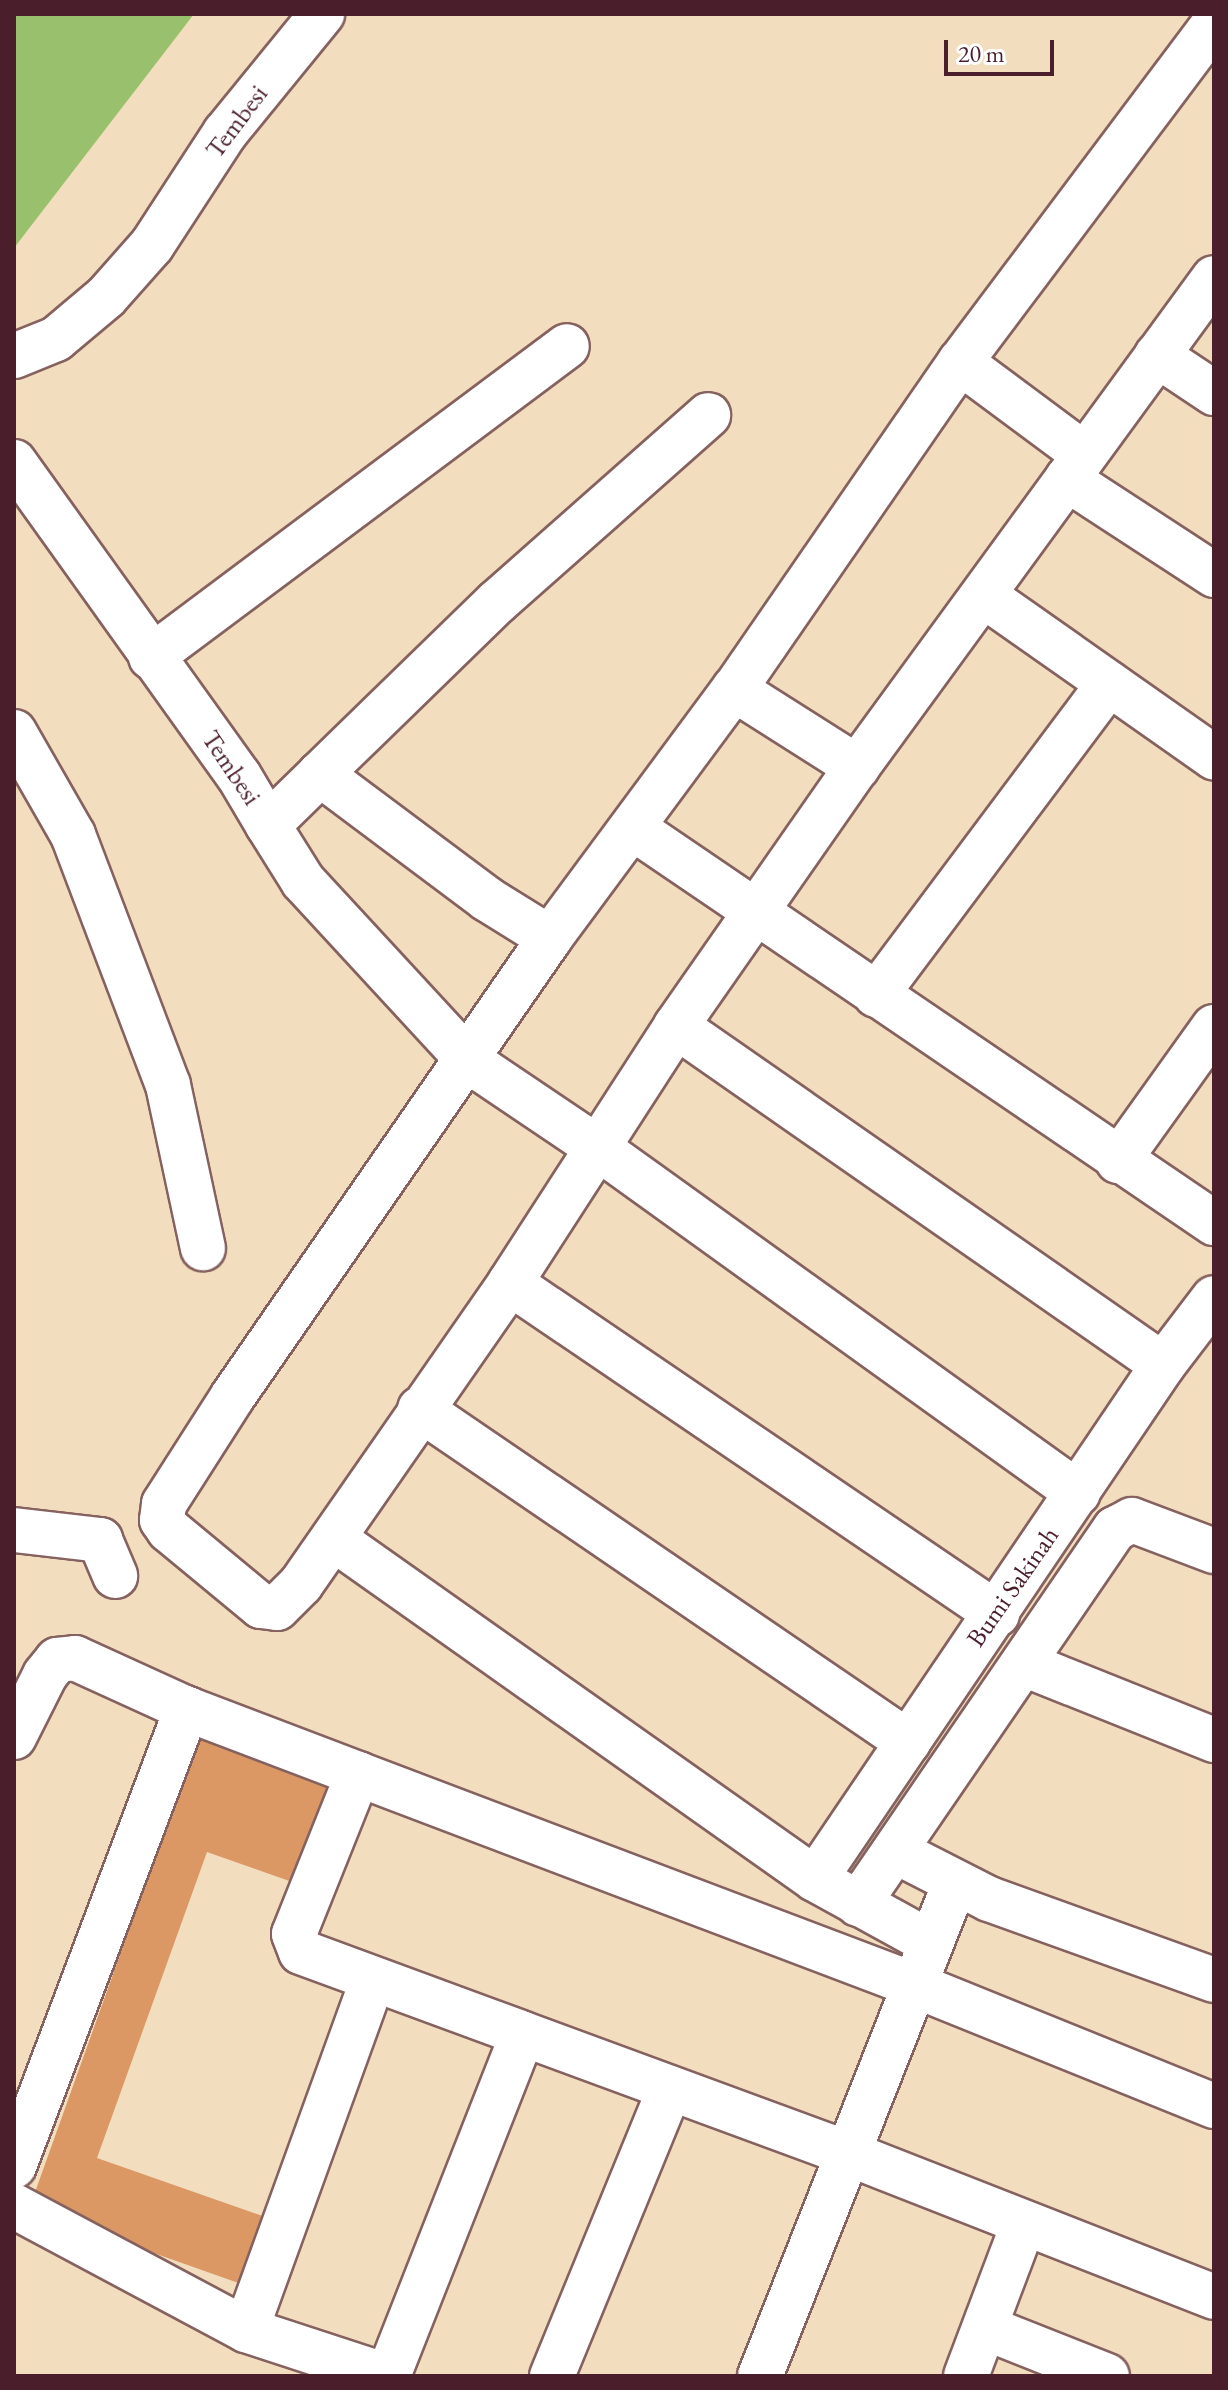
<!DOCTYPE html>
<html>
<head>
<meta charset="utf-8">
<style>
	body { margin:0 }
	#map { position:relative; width:1228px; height:2390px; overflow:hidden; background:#f2ddbf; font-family:"EB Garamond",serif }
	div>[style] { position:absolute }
	.green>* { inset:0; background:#99c06c }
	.building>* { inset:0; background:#db9865 }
	.roads { filter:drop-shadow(2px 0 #85625f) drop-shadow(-2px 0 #85625f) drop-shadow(0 2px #85625f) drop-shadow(0 -2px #85625f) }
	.minor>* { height:44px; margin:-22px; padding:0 22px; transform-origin:22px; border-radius:22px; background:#fff }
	span { translate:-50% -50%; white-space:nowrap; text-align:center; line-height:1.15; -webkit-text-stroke:7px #fff; paint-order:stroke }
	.street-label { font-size:26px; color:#4a1f2b }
	.frame { position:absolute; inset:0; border:16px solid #4a1f2b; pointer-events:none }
	.scale { position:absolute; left:944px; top:40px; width:110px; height:36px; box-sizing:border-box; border:4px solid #4a1f2b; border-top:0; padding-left:10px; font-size:24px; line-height:28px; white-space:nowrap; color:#4a1f2b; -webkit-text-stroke:6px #fff; paint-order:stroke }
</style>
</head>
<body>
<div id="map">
	<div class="green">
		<i style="clip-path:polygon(14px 14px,194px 14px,14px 248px)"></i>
	</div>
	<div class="building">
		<i style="clip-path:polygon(199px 1734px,348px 1786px,312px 1889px,207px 1852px,97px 2158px,271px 2219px,247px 2286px,29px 2209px)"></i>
	</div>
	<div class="roads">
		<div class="minor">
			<i style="left:1214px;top:24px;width:423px;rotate:126.9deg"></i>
			<i style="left:960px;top:362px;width:397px;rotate:124.6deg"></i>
			<i style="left:734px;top:689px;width:310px;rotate:126.5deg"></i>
			<i style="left:550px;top:938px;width:557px;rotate:124.69deg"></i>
			<i style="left:233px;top:1396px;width:128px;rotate:122.6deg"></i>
			<i style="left:164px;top:1504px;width:16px;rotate:97deg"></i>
			<i style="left:162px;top:1520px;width:12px;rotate:55deg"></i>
			<i style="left:169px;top:1530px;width:119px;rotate:39.6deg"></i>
			<i style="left:261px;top:1606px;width:16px;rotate:7deg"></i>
			<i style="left:277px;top:1608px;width:34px;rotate:-45deg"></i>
			<i style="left:301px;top:1584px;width:366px;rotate:-55.2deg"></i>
			<i style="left:510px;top:1283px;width:306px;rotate:-57.1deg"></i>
			<i style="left:676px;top:1026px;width:316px;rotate:-55.1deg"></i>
			<i style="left:857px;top:767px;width:605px;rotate:-53.87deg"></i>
			<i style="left:1157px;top:355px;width:69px;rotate:33.7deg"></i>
			<i style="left:14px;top:356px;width:45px;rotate:-22deg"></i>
			<i style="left:56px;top:339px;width:65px;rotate:-40deg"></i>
			<i style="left:106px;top:297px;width:69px;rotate:-48.5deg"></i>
			<i style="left:152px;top:245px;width:134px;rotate:-56.9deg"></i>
			<i style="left:225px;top:133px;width:154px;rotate:-50.8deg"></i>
			<i style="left:960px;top:362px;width:154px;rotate:36.6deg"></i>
			<i style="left:14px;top:462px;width:386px;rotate:54.4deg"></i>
			<i style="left:239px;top:776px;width:57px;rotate:59.4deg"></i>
			<i style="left:268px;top:825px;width:73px;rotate:-44.4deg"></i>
			<i style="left:320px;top:774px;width:209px;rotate:36.8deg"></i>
			<i style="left:487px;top:899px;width:74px;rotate:31.8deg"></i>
			<i style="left:1067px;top:479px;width:176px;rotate:33.1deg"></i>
			<i style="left:986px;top:597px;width:279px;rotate:35.1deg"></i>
			<i style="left:151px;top:657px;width:519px;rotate:-36.78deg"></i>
			<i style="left:734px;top:689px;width:146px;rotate:32.4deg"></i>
			<i style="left:14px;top:732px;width:119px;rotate:60.2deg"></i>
			<i style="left:73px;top:835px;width:267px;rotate:69.2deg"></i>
			<i style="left:168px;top:1085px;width:167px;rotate:77.9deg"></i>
			<i style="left:320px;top:774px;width:247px;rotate:-44.2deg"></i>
			<i style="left:497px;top:602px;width:282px;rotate:-41.5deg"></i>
			<i style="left:268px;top:825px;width:66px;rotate:58deg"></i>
			<i style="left:303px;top:881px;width:245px;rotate:47.3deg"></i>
			<i style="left:469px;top:1061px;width:156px;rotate:34deg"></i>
			<i style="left:598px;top:1148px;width:591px;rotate:35.71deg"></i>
			<i style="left:633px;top:828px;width:703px;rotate:34.21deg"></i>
			<i style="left:876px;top:995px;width:389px;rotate:-53.2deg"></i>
			<i style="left:676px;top:1026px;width:593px;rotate:34.84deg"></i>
			<i style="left:1118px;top:1161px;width:165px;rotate:-54.4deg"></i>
			<i style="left:510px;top:1283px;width:589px;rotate:34.2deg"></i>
			<i style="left:420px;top:1409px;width:591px;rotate:34.31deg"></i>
			<i style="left:14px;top:1530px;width:87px;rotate:6.6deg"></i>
			<i style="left:100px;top:1540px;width:39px;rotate:67deg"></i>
			<i style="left:334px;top:1539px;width:589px;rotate:35.25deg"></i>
			<i style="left:815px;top:1879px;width:129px;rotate:28.8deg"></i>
			<i style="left:1024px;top:1664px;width:205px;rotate:21.8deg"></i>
			<i style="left:14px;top:1737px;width:69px;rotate:-63.4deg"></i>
			<i style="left:45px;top:1675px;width:19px;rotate:-51deg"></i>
			<i style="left:57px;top:1660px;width:18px;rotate:-6deg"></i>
			<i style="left:75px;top:1658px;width:123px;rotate:24.5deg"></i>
			<i style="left:187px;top:1709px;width:183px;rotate:20.8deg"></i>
			<i style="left:358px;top:1774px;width:172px;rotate:111.8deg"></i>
			<i style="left:294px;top:1934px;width:19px;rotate:69deg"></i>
			<i style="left:301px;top:1952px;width:582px;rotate:20.21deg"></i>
			<i style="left:847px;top:2153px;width:394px;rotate:21.4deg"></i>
			<i style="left:358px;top:1774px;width:592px;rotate:20.76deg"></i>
			<i style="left:912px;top:1984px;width:326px;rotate:22deg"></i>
			<i style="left:897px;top:1852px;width:103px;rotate:27.1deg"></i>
			<i style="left:989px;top:1899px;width:239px;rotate:19.8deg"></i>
			<i style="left:815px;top:1879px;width:621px;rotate:-55.9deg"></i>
			<i style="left:1163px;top:1365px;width:84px;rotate:-52.7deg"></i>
			<i style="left:858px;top:1904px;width:455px;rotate:-55.6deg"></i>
			<i style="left:1115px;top:1529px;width:19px;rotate:-28deg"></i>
			<i style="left:1132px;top:1520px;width:88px;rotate:20.7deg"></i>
			<i style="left:14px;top:2166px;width:489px;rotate:-69.3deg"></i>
			<i style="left:14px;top:2206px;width:263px;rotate:28.1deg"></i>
			<i style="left:246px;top:2330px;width:148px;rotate:18.1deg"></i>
			<i style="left:986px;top:2328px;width:130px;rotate:21.6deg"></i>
			<i style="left:246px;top:2330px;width:373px;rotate:-70.1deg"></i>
			<i style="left:388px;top:2376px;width:368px;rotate:-68.5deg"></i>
			<i style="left:552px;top:2376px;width:311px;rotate:-67.7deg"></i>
			<i style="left:760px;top:2376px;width:530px;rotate:-68.42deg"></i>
			<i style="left:966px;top:2376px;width:161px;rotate:-69.3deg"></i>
		</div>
	</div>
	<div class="street-label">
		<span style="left:237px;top:122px;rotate:-53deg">Tembesi</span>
		<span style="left:231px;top:768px;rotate:56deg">Tembesi</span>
		<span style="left:1013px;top:1587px;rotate:-55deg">Bumi Sakinah</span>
	</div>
	<div class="frame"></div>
	<div class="scale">20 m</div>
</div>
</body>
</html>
